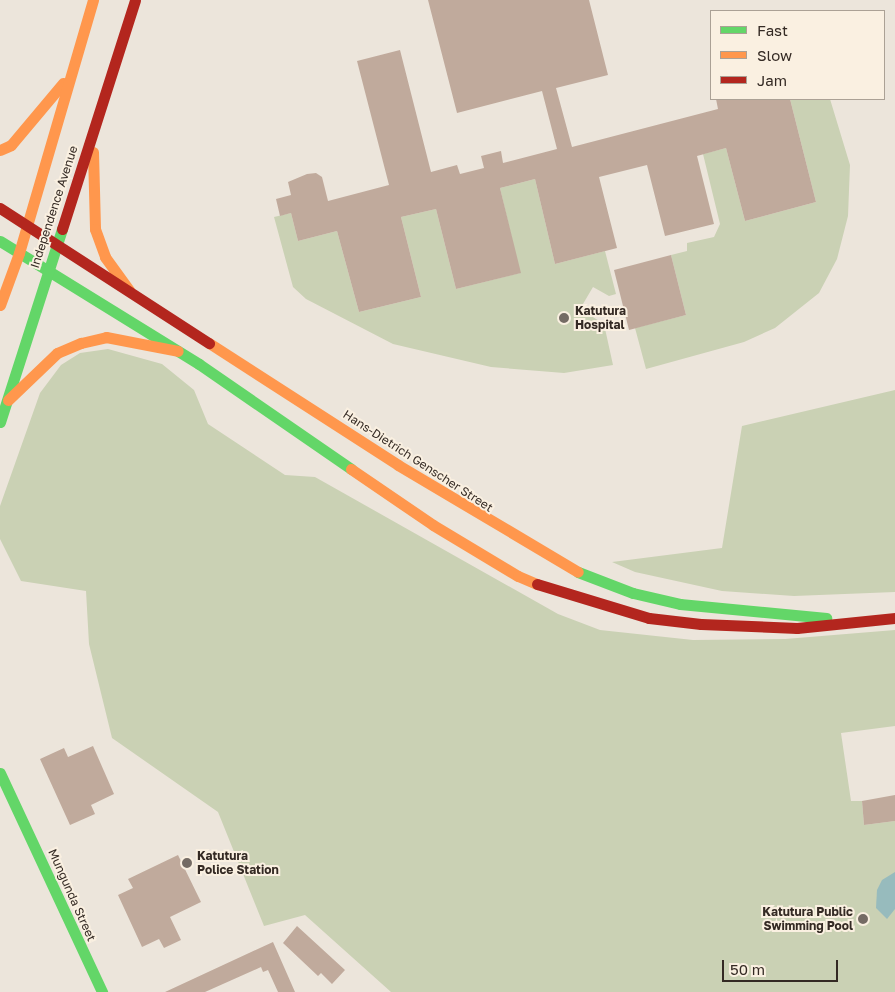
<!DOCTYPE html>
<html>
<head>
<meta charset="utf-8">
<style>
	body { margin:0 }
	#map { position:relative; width:895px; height:992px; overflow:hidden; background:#ece5db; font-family:"Golos Text",sans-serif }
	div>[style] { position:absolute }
	.green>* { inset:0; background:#cad1b4 }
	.water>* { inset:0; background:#97bbbd }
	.building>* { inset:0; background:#c0aa9c }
	.fast>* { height:11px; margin:-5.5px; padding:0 5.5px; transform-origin:5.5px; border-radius:5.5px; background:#63d668 }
	.slow>* { height:11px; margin:-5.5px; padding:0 5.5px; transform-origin:5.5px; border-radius:5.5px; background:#ff974d }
	.jam>* { height:11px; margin:-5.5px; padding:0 5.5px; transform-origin:5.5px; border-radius:5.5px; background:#b3261e }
	.dots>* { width:14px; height:14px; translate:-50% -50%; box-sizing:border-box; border:2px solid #faf0e1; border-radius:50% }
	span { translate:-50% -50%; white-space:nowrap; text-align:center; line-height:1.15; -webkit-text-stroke:4px #faf0e1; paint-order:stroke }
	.street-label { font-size:12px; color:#342a24 }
	.poi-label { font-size:12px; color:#342a24; font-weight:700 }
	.left { translate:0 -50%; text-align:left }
	.right { translate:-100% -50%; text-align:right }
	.legend { position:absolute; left:710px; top:10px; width:175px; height:90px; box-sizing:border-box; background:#faf0e1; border:1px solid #aba195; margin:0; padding:6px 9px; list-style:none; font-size:15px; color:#342a24 }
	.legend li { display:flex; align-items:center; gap:10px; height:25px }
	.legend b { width:25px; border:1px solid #aba195 }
	.scale { position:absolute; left:722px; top:960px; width:116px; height:22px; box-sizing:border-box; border:2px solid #342a24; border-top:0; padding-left:6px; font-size:15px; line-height:18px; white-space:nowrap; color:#342a24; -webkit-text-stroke:4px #faf0e1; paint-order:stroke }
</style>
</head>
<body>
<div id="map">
	<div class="green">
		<i style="clip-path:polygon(790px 99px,830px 99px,850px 165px,848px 216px,837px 259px,819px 293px,775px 328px,744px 342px,646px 369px,635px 328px,686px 315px,671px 255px,687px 251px,687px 243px,714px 237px,720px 224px,703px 154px,726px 148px,745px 221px,816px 202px)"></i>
		<i style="clip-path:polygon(535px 179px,555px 264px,605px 251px,616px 294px,609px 296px,593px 287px,580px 309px,604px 324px,613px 365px,564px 373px,491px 367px,393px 344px,306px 299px,293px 287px,274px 217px,291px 213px,298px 241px,337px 231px,359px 312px,421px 297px,401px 217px,436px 209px,456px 289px,520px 273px,500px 188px)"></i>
		<i style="clip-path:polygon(108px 349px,162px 364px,194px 390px,208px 424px,285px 475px,315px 477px,558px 614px,600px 630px,693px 640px,785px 639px,895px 630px,895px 726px,841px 733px,851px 801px,862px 801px,864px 825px,895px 821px,895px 992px,391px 992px,305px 915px,264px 926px,218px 812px,112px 738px,89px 644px,86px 591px,21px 581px,0 539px,0 506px,40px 393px,61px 365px,80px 353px)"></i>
		<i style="clip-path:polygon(895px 390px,895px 592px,794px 596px,722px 591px,635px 572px,612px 562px,722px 548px,742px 426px)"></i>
	</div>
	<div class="water">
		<i style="clip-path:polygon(895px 872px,895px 909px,887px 919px,876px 908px,877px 890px,882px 880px)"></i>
	</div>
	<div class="building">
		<i style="clip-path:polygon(428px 0,589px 0,608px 75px,556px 88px,572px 147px,718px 109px,716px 99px,790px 99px,816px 202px,745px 221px,726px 148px,697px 156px,714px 224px,665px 236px,647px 165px,599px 177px,617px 248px,555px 264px,535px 179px,500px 188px,521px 273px,456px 289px,436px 209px,401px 217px,421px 297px,359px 312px,337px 231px,298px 241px,291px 213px,280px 216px,276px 199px,291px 195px,288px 182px,307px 174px,316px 173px,322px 177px,328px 201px,389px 185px,357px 61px,400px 50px,431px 172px,457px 165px,460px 174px,484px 168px,481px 156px,501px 151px,503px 163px,557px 149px,542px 91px,457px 113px)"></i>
		<i style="clip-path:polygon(671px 255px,686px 315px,629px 330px,614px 270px)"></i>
		<i style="clip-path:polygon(93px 746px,114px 794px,91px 805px,95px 814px,70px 825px,40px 759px,64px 748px,68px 757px)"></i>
		<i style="clip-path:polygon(895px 795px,895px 821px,864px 825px,862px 801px)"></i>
		<i style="clip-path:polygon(178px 855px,201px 902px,170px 917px,181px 940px,164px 948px,159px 939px,142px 947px,118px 895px,133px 888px,128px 879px)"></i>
		<i style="clip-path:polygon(297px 926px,345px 970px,332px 984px,321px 973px,318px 976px,283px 943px)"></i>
		<i style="clip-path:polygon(273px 942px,295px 992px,278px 992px,268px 970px,263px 972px,261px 967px,205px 992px,165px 992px)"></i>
	</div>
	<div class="fast">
		<i style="left:0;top:241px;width:234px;rotate:31.7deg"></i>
		<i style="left:199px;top:364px;width:185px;rotate:34.6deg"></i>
		<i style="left:0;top:422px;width:203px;rotate:-72.2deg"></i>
		<i style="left:578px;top:572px;width:59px;rotate:20.9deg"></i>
		<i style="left:633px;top:593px;width:48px;rotate:13.2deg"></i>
		<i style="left:680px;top:604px;width:147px;rotate:5.5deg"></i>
		<i style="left:0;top:773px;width:242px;rotate:65deg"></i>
	</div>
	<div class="slow">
		<i style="left:0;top:150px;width:12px;rotate:-24deg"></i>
		<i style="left:11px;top:145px;width:81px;rotate:-50deg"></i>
		<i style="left:93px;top:152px;width:77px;rotate:88.5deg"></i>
		<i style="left:95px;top:229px;width:30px;rotate:70deg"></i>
		<i style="left:105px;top:257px;width:41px;rotate:54deg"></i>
		<i style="left:0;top:305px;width:55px;rotate:-69.9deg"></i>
		<i style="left:19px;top:253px;width:264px;rotate:-73.7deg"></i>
		<i style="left:209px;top:343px;width:225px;rotate:32.8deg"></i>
		<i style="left:398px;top:465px;width:209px;rotate:30.7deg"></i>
		<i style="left:8px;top:400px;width:68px;rotate:-43.8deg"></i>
		<i style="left:57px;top:353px;width:26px;rotate:-23deg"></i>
		<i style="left:81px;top:343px;width:26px;rotate:-13deg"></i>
		<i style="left:106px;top:337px;width:73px;rotate:11deg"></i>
		<i style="left:351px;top:469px;width:99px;rotate:34.3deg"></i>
		<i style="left:433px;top:525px;width:99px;rotate:31deg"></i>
		<i style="left:518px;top:576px;width:21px;rotate:23deg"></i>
	</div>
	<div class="jam">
		<i style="left:0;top:208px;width:249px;rotate:32.9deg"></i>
		<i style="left:62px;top:229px;width:240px;rotate:-72.3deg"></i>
		<i style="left:537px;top:584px;width:117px;rotate:16.9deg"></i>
		<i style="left:649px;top:618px;width:52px;rotate:6.6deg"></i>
		<i style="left:701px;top:624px;width:96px;rotate:2.4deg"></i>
		<i style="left:797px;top:628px;width:99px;rotate:-5.8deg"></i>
	</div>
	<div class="dots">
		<i style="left:564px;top:318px;background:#746b64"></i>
		<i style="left:187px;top:863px;background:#746b64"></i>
		<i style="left:863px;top:919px;background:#746b64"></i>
	</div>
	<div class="street-label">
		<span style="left:54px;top:207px;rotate:-72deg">Independence Avenue</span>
		<span style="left:418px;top:461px;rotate:33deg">Hans-Dietrich Genscher Street</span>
		<span style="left:72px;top:895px;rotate:66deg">Mungunda Street</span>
	</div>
	<div class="poi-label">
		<span class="left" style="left:575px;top:318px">Katutura<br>Hospital</span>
		<span class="left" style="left:197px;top:863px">Katutura<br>Police Station</span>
		<span class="right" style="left:853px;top:919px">Katutura Public<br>Swimming Pool</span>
	</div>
	<ul class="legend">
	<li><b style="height:6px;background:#63d668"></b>Fast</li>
	<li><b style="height:6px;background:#ff974d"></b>Slow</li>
	<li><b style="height:6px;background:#b3261e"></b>Jam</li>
	</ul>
	<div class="scale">50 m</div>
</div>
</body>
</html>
